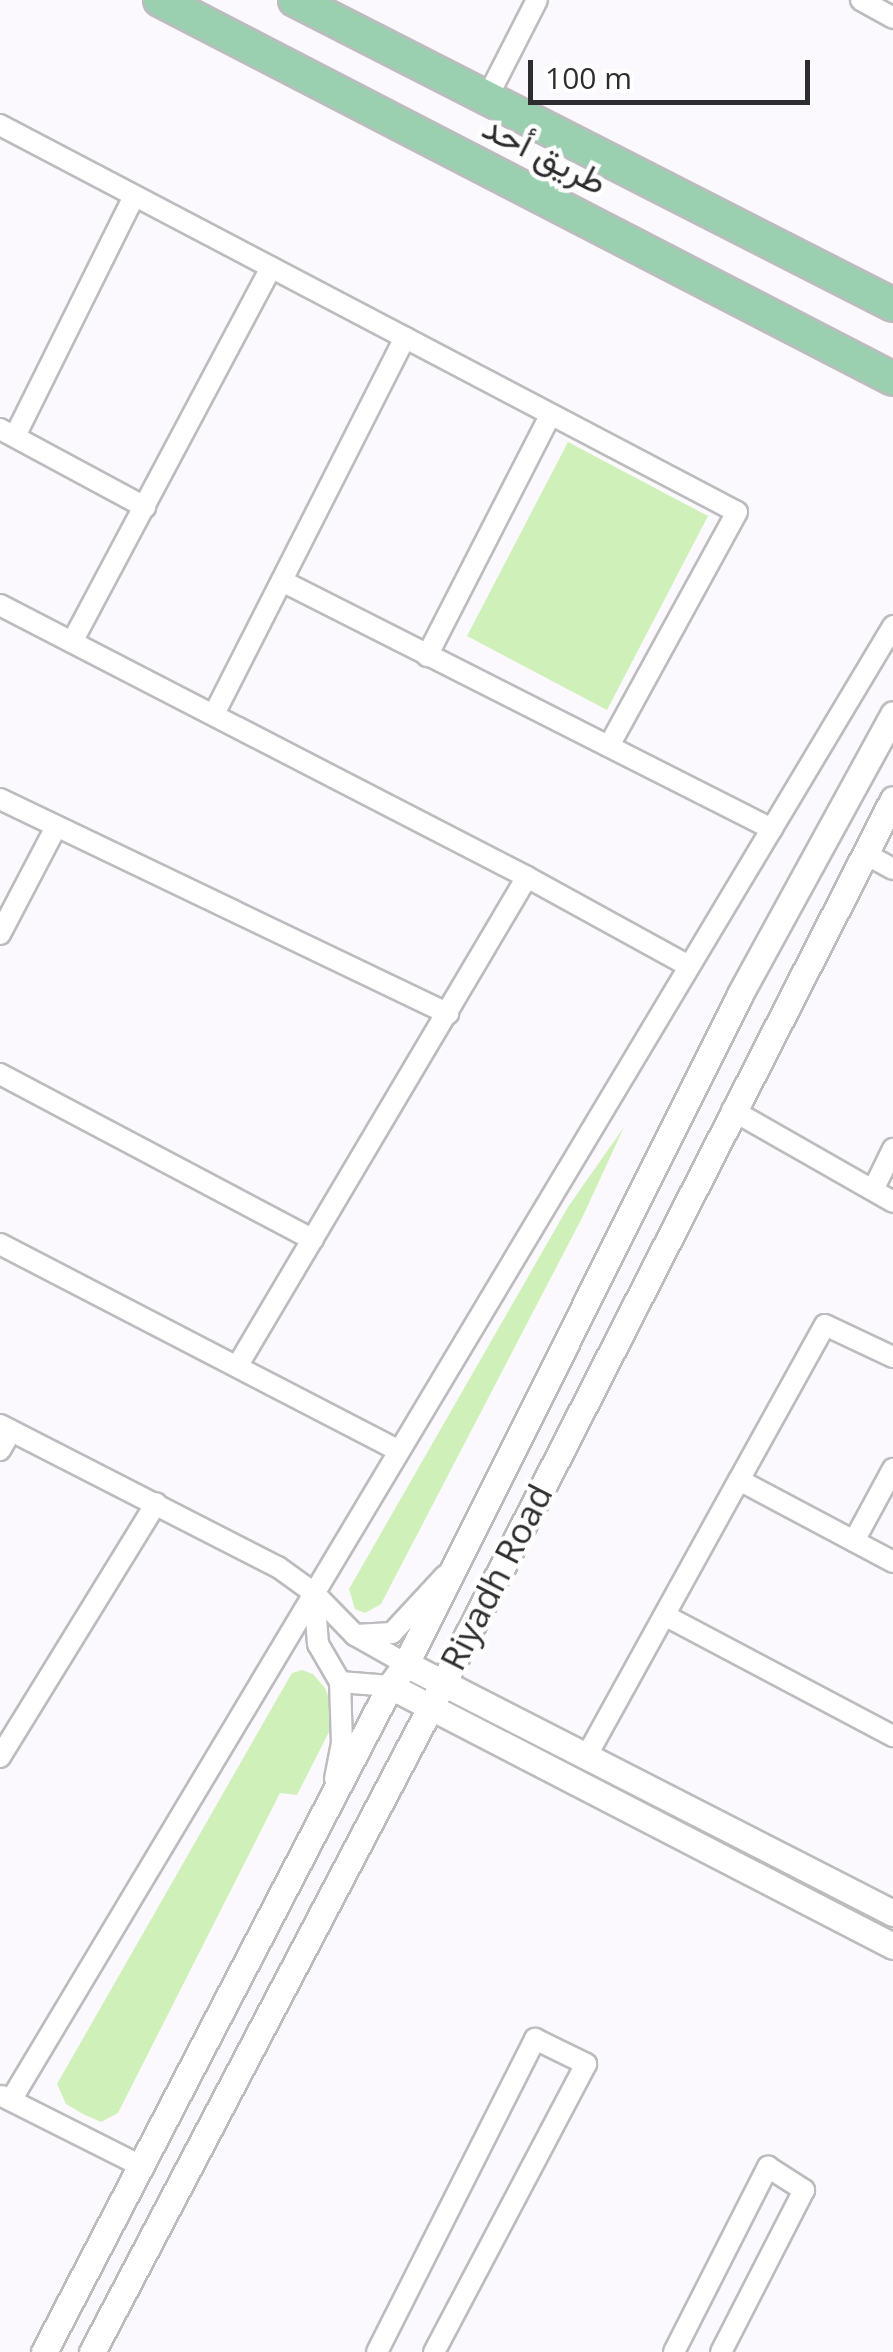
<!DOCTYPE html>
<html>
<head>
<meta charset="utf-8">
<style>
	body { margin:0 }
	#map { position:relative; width:893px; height:2352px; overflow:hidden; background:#fbf9fd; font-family:"Open Sans",Vazirmatn,sans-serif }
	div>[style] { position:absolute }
	.green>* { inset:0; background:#cff1b9 }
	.roads { filter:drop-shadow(2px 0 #bcbbbe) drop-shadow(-2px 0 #bcbbbe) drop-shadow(0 2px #bcbbbe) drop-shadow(0 -2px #bcbbbe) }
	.minor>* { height:20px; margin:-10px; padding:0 10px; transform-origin:10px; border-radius:10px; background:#fff }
	.tertiary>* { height:25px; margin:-12.5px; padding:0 12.5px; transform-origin:12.5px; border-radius:12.5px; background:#fff }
	.primary>* { height:32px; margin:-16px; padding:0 16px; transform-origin:16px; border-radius:16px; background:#9ad0b0 }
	span { translate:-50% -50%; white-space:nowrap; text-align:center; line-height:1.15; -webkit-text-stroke:9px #fff; paint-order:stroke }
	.street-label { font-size:35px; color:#2d2c2e }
	.scale { position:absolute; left:528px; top:60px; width:282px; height:45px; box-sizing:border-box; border:5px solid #2d2c2e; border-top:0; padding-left:12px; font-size:30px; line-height:35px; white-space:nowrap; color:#2d2c2e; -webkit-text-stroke:8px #fff; paint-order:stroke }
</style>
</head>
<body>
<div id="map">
	<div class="green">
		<i style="clip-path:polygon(568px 442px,708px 516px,607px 710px,467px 636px)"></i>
		<i style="clip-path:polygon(624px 1127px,583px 1216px,381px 1604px,365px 1613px,355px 1609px,349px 1589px,568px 1207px)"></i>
		<i style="clip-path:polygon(302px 1670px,313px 1674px,325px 1688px,332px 1706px,330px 1730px,297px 1795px,280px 1793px,118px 2113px,101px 2122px,83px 2114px,66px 2104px,57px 2084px,281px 1692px,292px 1673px)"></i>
	</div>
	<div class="roads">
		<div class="minor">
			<i style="left:861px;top:0;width:37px;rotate:29deg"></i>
			<i style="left:487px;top:98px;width:110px;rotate:-63deg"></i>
			<i style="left:0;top:125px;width:832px;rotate:27.7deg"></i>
			<i style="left:737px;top:512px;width:267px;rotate:118.7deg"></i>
			<i style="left:0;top:429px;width:165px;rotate:28.3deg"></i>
			<i style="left:15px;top:436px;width:268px;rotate:-63.6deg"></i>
			<i style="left:284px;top:582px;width:547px;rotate:26.85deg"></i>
			<i style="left:0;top:605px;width:593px;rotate:27.3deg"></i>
			<i style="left:527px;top:877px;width:185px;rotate:28.8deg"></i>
			<i style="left:72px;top:642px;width:424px;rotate:-62deg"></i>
			<i style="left:427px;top:656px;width:270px;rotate:-62.9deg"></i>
			<i style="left:214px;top:714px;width:422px;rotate:-63.1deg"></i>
			<i style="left:0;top:799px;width:497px;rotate:25.6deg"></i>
			<i style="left:864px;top:853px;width:33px;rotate:29deg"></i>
			<i style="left:0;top:934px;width:121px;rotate:-62.4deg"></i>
			<i style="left:0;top:1074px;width:354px;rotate:27.9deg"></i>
			<i style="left:732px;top:1110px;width:185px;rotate:29.7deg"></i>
			<i style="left:873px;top:1190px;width:46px;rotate:-64deg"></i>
			<i style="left:0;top:1244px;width:449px;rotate:27.4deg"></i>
			<i style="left:238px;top:1365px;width:567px;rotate:-59.37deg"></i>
			<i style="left:0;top:1425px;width:312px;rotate:27.1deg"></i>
			<i style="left:278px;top:1567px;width:44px;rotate:35.8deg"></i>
			<i style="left:314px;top:1593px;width:59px;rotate:45.7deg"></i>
			<i style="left:355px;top:1635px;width:59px;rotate:29.6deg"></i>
			<i style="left:0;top:1450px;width:22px;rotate:-60deg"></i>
			<i style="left:739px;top:1480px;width:177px;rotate:-61deg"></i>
			<i style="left:825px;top:1325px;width:75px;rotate:25.2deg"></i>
			<i style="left:854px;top:1541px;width:82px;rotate:-61.6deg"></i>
			<i style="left:314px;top:1593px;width:51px;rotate:85.5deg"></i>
			<i style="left:318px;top:1644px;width:44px;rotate:59.9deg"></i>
			<i style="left:340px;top:1682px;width:50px;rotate:4.6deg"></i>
			<i style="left:666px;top:1616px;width:257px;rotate:27.9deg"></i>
			<i style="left:355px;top:1635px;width:37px;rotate:-3deg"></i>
			<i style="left:392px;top:1633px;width:78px;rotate:-47.1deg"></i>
			<i style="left:0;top:1757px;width:298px;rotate:-58.4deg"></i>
			<i style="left:586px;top:1757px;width:316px;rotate:-61.1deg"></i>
			<i style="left:739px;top:1480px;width:174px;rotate:28deg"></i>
			<i style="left:335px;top:1779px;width:36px;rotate:-79deg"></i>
			<i style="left:342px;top:1744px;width:62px;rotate:-91.8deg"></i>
			<i style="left:2px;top:2096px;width:156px;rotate:26.7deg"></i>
			<i style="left:11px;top:2100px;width:1718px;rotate:-59.1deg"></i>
			<i style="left:377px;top:2352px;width:351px;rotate:-63.2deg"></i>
			<i style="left:535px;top:2039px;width:57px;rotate:26.1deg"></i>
			<i style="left:586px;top:2064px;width:326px;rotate:117.8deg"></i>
			<i style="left:674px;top:2352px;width:208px;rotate:-63.1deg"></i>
			<i style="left:768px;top:2167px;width:43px;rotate:32.6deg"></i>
			<i style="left:804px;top:2190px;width:182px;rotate:117.1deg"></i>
		</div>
		<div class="tertiary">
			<i style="left:406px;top:1664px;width:547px;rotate:27.08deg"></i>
			<i style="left:390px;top:1686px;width:566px;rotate:27.33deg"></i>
			<i style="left:44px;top:2352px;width:751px;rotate:-62.55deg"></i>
			<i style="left:390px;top:1686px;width:27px;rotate:-54deg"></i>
			<i style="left:406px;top:1664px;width:749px;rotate:-63.5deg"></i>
			<i style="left:740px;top:994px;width:319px;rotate:-61.3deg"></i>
			<i style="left:92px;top:2352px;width:753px;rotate:-62.31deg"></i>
			<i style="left:442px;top:1685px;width:994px;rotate:-63.02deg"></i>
		</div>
		<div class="primary">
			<i style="left:160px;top:0;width:825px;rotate:27.34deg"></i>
			<i style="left:295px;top:0;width:671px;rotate:27.02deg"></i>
		</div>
	</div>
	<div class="street-label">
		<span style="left:545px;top:154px;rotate:27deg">طريق أحد</span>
		<span style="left:496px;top:1577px;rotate:-63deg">Riyadh Road</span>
	</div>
	<div class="scale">100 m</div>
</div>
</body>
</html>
